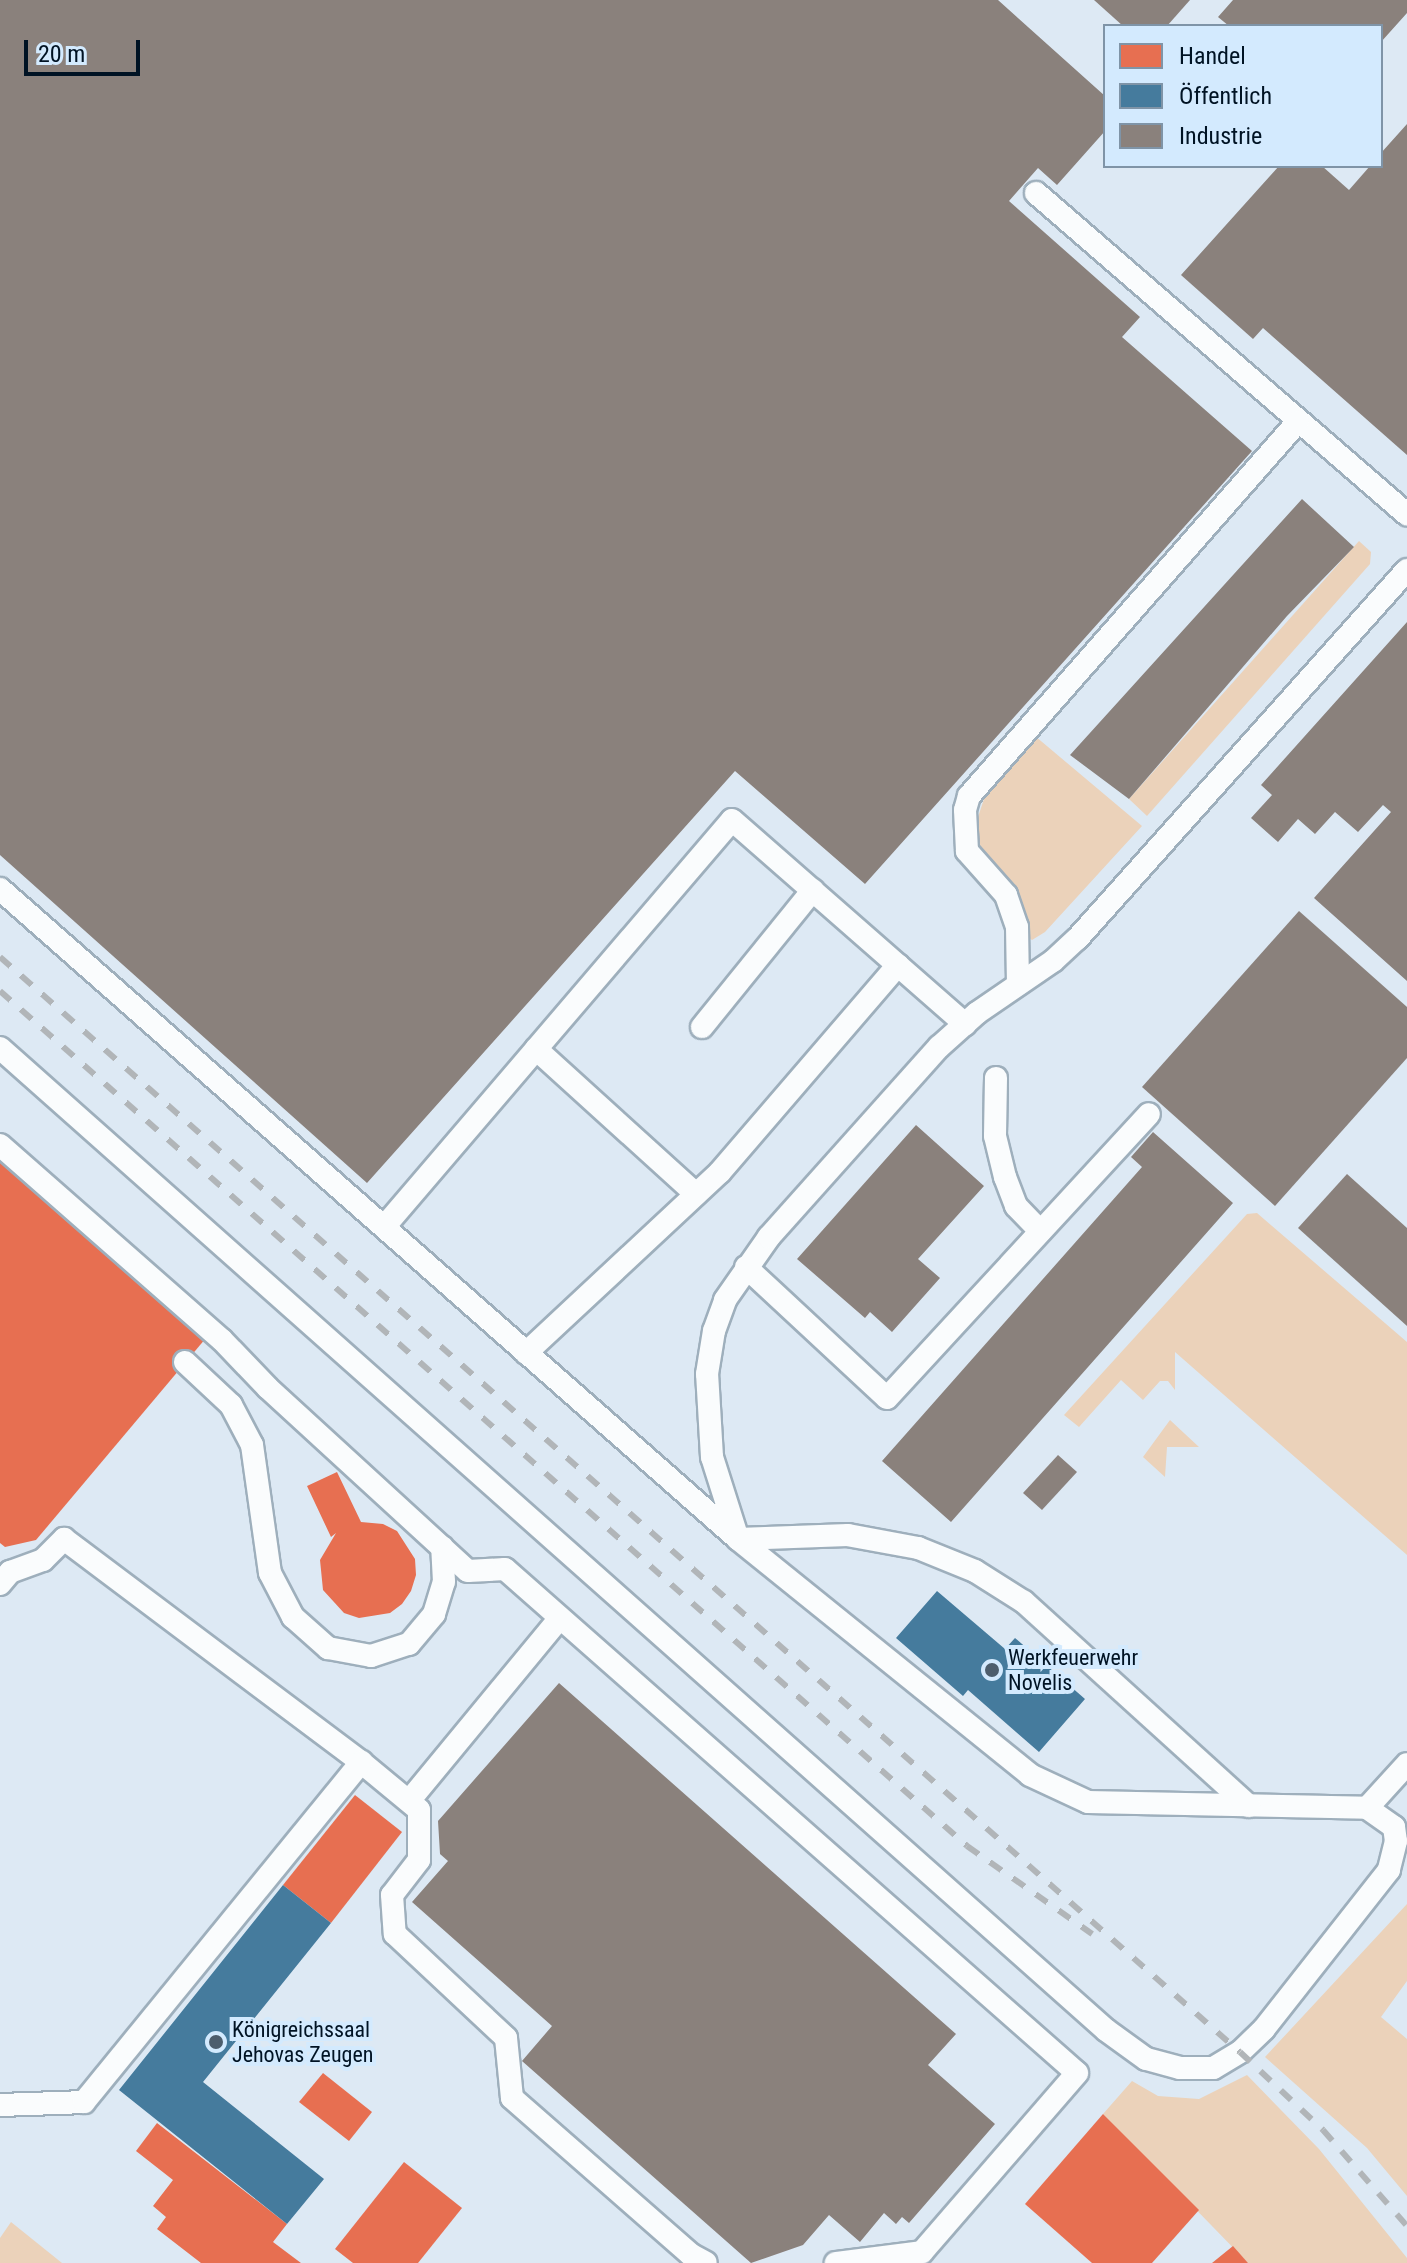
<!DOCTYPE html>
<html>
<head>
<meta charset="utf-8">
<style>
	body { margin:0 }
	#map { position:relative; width:1407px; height:2263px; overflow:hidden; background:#dde9f4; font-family:"Roboto Condensed",sans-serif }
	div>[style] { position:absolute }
	.green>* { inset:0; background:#ebd2ba }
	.shops>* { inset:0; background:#e76f51 }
	.public>* { inset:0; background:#457b9d }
	.industry>* { inset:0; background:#8a817c }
	.roads { filter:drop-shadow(2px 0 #9eafbc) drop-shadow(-2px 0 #9eafbc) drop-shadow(0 2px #9eafbc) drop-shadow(0 -2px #9eafbc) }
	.service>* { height:22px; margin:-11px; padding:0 11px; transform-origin:11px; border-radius:11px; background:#fafcfd }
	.rail>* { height:6px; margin-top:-3px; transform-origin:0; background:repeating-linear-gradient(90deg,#b1b5b8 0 14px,transparent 0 28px) }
	.dots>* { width:22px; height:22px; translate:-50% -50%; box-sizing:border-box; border:4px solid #d3eafe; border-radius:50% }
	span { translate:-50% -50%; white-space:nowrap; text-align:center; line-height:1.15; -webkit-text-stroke:8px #d3eafe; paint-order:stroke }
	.poi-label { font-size:22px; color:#001324 }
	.left { translate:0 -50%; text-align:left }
	.legend { position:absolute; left:1103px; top:24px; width:280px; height:144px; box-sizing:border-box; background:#d3eafe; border:2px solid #7f94a7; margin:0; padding:10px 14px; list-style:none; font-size:24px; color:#001324 }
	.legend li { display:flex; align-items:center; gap:16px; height:40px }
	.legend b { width:40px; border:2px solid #7f94a7 }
	.scale { position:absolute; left:24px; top:40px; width:116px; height:36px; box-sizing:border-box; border:4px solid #001324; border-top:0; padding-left:10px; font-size:24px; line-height:28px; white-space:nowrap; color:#001324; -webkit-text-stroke:6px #d3eafe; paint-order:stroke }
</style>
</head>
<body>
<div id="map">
	<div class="green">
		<i style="clip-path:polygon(1359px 541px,1371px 552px,1370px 564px,1147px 816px,1129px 799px)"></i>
		<i style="clip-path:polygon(1035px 736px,1142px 826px,1045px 932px,1032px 940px,1028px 937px,1021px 904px,1011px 884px,977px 845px,976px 823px,985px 796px)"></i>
		<i style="clip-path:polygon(1257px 1213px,1407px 1342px,1407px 1555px,1175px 1352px,1175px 1390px,1168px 1381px,1160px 1381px,1143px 1400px,1121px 1380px,1079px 1427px,1064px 1415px,1247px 1214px)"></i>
		<i style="clip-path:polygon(1170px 1420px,1199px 1447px,1167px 1447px,1165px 1477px,1143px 1457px)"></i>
		<i style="clip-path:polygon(1407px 1904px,1407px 1981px,1381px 2017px,1407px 2039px,1407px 2196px,1367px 2148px,1265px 2057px)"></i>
		<i style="clip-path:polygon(1247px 2075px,1319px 2149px,1407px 2258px,1407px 2263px,1248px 2263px,1103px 2114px,1132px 2081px,1158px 2096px,1199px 2099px)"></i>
		<i style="clip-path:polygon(11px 2222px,62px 2263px,0 2263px,0 2238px)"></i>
	</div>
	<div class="shops">
		<i style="clip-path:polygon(0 1156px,206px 1338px,36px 1540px,5px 1547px,0 1543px)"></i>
		<i style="clip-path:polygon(337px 1472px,361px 1522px,383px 1524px,397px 1531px,415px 1559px,416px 1575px,411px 1591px,402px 1604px,390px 1613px,359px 1618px,344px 1613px,323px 1590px,320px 1560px,336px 1533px,331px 1537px,307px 1486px)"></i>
		<i style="clip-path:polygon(355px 1795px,402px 1832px,331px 1923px,283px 1885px)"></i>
		<i style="clip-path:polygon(323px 2073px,372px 2112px,349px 2141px,299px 2102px)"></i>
		<i style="clip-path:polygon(1103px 2114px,1199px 2210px,1152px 2263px,1092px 2263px,1025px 2204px)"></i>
		<i style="clip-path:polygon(157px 2123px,287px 2224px,273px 2242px,301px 2263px,201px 2263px,157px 2229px,166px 2217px,153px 2206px,173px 2180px,136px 2151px)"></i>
		<i style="clip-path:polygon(404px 2162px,462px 2208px,418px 2263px,353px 2263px,335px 2249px)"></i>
		<i style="clip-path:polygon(1233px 2246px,1248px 2263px,1212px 2263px)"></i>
	</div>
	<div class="public">
		<i style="clip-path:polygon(937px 1591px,1005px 1649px,1015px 1638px,1085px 1699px,1039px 1752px,968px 1690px,963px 1696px,896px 1638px)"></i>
		<i style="clip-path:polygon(283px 1885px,331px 1923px,203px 2082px,324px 2179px,287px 2224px,119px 2090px)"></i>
	</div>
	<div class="industry">
		<i style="clip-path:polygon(0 0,998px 0,1105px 96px,1105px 131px,1057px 185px,1038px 168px,1009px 201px,1140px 317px,1122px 337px,1252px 451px,865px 884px,735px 771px,367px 1183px,0 855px)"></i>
		<i style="clip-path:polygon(1094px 0,1190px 0,1167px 26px,1123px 26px)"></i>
		<i style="clip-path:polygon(1233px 0,1407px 0,1407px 13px,1381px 42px,1381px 26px,1229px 26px,1218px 17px)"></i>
		<i style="clip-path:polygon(1407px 124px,1407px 455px,1263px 328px,1253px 339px,1181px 275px,1279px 166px,1322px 166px,1349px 190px,1370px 166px,1381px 166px,1381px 153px)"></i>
		<i style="clip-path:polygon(1302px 499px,1354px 547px,1287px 616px,1129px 799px,1070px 755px)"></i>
		<i style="clip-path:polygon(1407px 622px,1407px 981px,1314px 898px,1391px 812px,1383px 805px,1358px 832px,1335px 812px,1315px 834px,1298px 819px,1278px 842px,1251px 818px,1272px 795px,1261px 785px)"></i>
		<i style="clip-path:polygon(1299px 911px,1407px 1007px,1407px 1058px,1275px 1206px,1142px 1087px)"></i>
		<i style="clip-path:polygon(916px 1125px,984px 1186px,918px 1259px,940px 1278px,892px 1332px,870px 1312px,865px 1318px,797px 1259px)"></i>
		<i style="clip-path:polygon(1153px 1132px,1233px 1203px,951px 1522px,882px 1461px,1142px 1167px,1131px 1157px)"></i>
		<i style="clip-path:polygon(1347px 1174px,1407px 1228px,1407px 1326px,1298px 1228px)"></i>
		<i style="clip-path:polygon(1058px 1455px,1077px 1472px,1042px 1510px,1023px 1493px)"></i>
		<i style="clip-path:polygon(559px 1683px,956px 2034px,928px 2065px,995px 2124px,909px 2223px,902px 2217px,896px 2224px,884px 2213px,860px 2242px,829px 2215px,803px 2245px,751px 2263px,522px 2061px,552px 2026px,412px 1902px,448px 1861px,440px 1854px,438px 1821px)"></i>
	</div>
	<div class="roads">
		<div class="service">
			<i style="left:1036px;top:193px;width:491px;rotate:40.9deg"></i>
			<i style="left:0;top:889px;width:983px;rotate:41.37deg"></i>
			<i style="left:738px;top:1539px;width:375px;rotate:38.9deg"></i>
			<i style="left:1030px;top:1775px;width:64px;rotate:25deg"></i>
			<i style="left:1088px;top:1802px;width:279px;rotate:1.2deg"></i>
			<i style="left:1367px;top:1808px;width:33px;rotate:35deg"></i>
			<i style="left:1394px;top:1827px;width:14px;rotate:82deg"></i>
			<i style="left:1396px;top:1841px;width:30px;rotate:104deg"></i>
			<i style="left:1389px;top:1870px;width:202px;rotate:128.2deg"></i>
			<i style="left:1264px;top:2029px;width:33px;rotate:136deg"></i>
			<i style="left:1240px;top:2052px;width:31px;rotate:149deg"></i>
			<i style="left:1213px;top:2068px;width:33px;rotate:180deg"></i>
			<i style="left:1180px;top:2068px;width:35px;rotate:-165deg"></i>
			<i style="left:1146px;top:2059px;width:49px;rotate:-144.1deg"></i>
			<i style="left:1106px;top:2030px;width:1479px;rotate:-138.4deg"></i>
			<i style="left:1018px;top:984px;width:57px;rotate:-91deg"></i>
			<i style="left:1017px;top:927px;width:34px;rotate:-109deg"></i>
			<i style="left:1006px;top:895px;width:59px;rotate:-131.6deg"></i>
			<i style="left:967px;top:851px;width:41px;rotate:-92.8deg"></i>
			<i style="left:965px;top:810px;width:15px;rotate:-74deg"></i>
			<i style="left:969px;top:796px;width:498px;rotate:-48.7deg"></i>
			<i style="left:702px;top:1027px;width:176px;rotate:-51deg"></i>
			<i style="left:536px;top:1049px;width:216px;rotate:42.2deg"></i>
			<i style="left:996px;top:1078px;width:58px;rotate:91deg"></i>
			<i style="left:995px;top:1136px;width:42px;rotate:76.3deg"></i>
			<i style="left:1005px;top:1177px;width:31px;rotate:69deg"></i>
			<i style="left:1016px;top:1206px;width:35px;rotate:46deg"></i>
			<i style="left:0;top:1145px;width:295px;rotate:41.3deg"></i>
			<i style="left:222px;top:1340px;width:66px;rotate:46.2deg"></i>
			<i style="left:268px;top:1388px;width:271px;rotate:42.5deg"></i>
			<i style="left:468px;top:1571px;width:37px;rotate:-3deg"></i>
			<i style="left:505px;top:1569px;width:762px;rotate:41.38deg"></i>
			<i style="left:1077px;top:2073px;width:237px;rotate:130.9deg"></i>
			<i style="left:922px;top:2252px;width:87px;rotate:172.7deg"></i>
			<i style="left:384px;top:1227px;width:535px;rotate:-49.47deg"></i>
			<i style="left:732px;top:820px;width:310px;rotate:41.2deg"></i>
			<i style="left:746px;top:1267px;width:192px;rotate:42.9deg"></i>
			<i style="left:887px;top:1398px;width:386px;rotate:-47.3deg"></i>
			<i style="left:526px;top:1353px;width:265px;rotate:-43deg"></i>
			<i style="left:720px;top:1172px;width:273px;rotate:-49.3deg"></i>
			<i style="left:185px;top:1362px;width:63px;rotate:43.1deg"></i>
			<i style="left:231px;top:1405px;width:45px;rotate:62.3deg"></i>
			<i style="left:252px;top:1445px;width:129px;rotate:82deg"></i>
			<i style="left:270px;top:1573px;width:50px;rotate:62.4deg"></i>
			<i style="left:293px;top:1617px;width:47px;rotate:41.5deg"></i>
			<i style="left:328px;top:1648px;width:44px;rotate:10.5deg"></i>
			<i style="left:371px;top:1656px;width:40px;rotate:-18deg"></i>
			<i style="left:409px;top:1644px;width:39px;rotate:-50deg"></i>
			<i style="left:434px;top:1614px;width:34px;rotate:-73deg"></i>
			<i style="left:444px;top:1582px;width:35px;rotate:-93deg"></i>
			<i style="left:0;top:1584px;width:16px;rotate:-50deg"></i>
			<i style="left:10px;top:1572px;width:35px;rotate:-20deg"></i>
			<i style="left:43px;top:1560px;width:30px;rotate:-45deg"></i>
			<i style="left:64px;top:1539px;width:371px;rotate:36.9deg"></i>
			<i style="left:361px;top:1762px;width:75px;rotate:39.6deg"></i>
			<i style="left:419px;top:1810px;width:50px;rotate:90deg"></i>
			<i style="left:419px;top:1860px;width:44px;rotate:127.6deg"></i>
			<i style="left:392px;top:1895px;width:39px;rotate:86deg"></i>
			<i style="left:395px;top:1934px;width:152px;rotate:43.1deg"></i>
			<i style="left:506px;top:2038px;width:60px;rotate:84.3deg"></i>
			<i style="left:512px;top:2098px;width:237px;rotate:41.2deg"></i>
			<i style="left:690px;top:2254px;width:18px;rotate:29deg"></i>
			<i style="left:409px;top:1801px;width:237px;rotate:-50.5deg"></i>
			<i style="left:1249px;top:1806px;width:304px;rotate:-137.8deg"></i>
			<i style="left:1024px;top:1602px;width:58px;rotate:-147.7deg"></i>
			<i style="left:975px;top:1571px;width:61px;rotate:-158deg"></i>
			<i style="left:918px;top:1548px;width:71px;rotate:-169.5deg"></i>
			<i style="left:848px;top:1535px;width:110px;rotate:177.9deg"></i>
			<i style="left:738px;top:1539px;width:86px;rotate:-107.6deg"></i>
			<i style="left:712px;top:1457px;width:83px;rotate:-93.4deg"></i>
			<i style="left:707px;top:1374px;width:44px;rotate:-80.8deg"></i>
			<i style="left:714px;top:1331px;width:33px;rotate:-70deg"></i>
			<i style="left:725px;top:1300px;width:77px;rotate:-55.1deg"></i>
			<i style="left:769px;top:1237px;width:255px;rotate:-48.2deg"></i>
			<i style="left:939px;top:1047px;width:51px;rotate:-41.8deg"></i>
			<i style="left:977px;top:1013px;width:92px;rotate:-34.4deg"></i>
			<i style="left:1053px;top:961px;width:33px;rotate:-43deg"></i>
			<i style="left:1077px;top:939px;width:495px;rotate:-48.2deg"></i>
			<i style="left:1367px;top:1808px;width:59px;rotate:-47.7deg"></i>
			<i style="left:0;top:2105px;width:84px;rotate:-2deg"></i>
			<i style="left:84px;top:2102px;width:439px;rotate:-50.8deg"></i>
		</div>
	</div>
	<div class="rail">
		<i style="left:0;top:957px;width:1654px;rotate:41.45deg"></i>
		<i style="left:1240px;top:2052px;width:114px;rotate:43.2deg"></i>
		<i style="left:1323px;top:2130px;width:128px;rotate:48.8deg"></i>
		<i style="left:0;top:991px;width:1291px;rotate:41.48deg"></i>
		<i style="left:967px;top:1846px;width:153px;rotate:35.1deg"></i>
	</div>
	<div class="dots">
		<i style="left:992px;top:1670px;background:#4d5e6d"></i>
		<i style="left:216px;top:2042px;background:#4d5e6d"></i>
	</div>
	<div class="poi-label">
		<span class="left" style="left:1008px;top:1670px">Werkfeuerwehr<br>Novelis</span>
		<span class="left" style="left:232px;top:2042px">Königreichssaal<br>Jehovas Zeugen</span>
	</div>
	<ul class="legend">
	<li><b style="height:22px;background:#e76f51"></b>Handel</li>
	<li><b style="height:22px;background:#457b9d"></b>Öffentlich</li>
	<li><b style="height:22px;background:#8a817c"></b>Industrie</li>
	</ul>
	<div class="scale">20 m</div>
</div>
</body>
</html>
